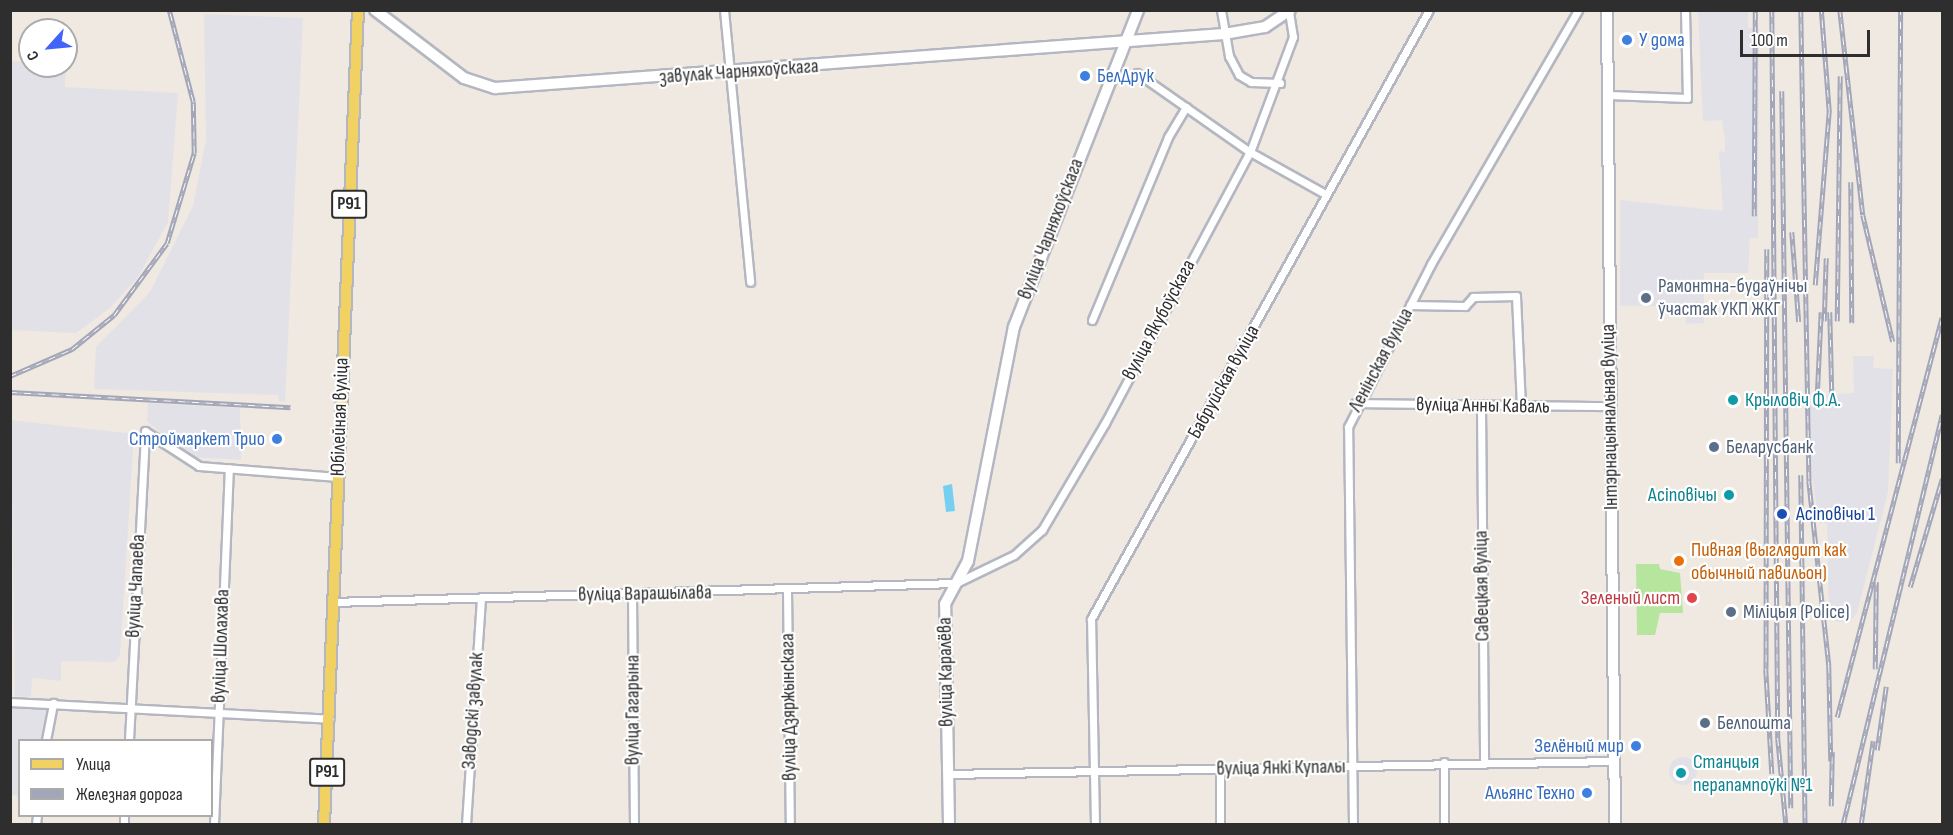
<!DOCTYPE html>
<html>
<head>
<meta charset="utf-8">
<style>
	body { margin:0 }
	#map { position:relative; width:1953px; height:835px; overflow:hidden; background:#efe9e1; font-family:"Sofia Sans Condensed",sans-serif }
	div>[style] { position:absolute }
	.industrial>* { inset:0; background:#e3e1e8 }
	.round { border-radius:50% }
	.green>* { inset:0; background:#b6e59e }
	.water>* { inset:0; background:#75cff0 }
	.roads { filter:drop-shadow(2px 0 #b4b7c1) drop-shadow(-2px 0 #b4b7c1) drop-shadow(0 2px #b4b7c1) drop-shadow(0 -2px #b4b7c1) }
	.street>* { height:7px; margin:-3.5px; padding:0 3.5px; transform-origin:3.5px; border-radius:3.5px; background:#fff }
	.secondary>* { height:10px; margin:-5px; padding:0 5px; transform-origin:5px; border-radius:5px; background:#fff }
	.primary>* { height:10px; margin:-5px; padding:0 5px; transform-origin:5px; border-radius:5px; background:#f2d163 }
	.rail>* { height:4.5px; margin-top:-2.25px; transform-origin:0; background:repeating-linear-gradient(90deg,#fff 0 7px,#a3a6b8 0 14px); box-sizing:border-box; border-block:2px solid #a3a6b8 }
	.dots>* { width:16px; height:16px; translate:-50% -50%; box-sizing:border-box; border:3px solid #fff; border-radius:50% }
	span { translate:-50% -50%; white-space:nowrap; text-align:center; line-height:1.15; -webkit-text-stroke:4.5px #fff; paint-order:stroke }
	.shield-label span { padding:2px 4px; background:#fff; border:2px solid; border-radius:4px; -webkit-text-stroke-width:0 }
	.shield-label { font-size:18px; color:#2e2e2e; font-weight:700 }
	.shop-label { font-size:20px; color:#366cbe }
	.left { translate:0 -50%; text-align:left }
	.right { translate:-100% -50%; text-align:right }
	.street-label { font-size:20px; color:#2e2e2e }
	.service-label { font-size:20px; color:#4e5e75 }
	.culture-label { font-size:20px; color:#0d838f }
	.transit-label { font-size:20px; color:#164399 }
	.food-label { font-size:20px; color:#c56008 }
	.health-label { font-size:20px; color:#be3a42 }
	.frame { position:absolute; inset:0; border:12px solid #2e2e2e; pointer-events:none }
	.legend { position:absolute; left:18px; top:739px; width:195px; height:78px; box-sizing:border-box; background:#fff; border:2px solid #ababab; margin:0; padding:8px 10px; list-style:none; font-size:18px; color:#2e2e2e }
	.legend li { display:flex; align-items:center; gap:12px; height:30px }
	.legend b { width:30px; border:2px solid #ababab }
	.north { position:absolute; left:18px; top:18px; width:60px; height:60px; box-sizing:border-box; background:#fff; border:2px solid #ababab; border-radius:50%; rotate:243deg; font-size:16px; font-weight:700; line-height:24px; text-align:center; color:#2e2e2e }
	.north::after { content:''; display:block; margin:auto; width:21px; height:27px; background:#4264fb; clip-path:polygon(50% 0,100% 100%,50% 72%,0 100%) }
	.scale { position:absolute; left:1740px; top:30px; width:130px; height:27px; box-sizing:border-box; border:3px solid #2e2e2e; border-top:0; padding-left:8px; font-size:18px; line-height:21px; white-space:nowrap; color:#2e2e2e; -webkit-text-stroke:4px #fff; paint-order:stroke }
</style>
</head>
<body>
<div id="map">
	<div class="industrial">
		<i style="clip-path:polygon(1698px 11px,1748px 11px,1748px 28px,1759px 29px,1758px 238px,1750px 238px,1748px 273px,1704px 273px,1704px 323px,1686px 324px,1684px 307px,1620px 306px,1620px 200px,1723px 211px,1719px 151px,1725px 152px,1725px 140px,1722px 120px,1703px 121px)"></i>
		<i style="clip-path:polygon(204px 14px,303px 18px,285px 402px,279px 401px,278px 395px,94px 389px,96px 347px,150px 292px,193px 206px,206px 140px)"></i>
		<i style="clip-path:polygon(30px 47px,30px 66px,66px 66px,65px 87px,178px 93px,168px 222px,138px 277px,110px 308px,76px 333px,11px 330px,11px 61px,28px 62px)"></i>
		<i style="clip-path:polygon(1853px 356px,1874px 356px,1873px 368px,1893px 369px,1888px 492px,1857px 613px,1849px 622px,1837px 622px,1829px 617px,1827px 523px,1819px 523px,1812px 475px,1810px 396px,1854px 393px)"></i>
		<i style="clip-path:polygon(148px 403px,240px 408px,241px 460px,188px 457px,147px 421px)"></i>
		<i style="clip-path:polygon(11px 420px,134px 434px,120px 655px,115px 662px,61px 661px,61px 681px,32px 678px,31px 697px,15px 696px)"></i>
		<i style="clip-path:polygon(11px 699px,48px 702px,41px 740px,20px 740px,19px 796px,11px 795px)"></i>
		<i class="round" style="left:1669px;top:757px;width:28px;height:28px"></i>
	</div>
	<div class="green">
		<i style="clip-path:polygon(1636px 564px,1659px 564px,1660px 569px,1680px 573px,1683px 613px,1660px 613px,1655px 635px,1637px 635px)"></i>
	</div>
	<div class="water">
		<i style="clip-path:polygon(952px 484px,955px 511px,946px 512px,943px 486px)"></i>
	</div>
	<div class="roads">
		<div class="street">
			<i style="left:724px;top:10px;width:273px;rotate:84.5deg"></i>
			<i style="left:1221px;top:10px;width:47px;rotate:80.1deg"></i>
			<i style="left:1229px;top:56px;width:21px;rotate:62deg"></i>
			<i style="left:1239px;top:75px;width:14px;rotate:30deg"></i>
			<i style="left:1251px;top:82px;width:29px;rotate:2deg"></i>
			<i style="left:1137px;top:73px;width:138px;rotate:35deg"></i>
			<i style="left:1250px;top:152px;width:86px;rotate:29.2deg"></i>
			<i style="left:1609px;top:95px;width:78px;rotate:2.2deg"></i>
			<i style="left:1687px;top:98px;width:88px;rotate:-91.3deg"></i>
			<i style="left:1410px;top:305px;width:55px;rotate:1deg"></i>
			<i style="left:1465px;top:306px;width:12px;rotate:-48deg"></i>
			<i style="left:1473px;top:297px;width:43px;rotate:-1.3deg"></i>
			<i style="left:1516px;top:296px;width:111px;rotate:87.4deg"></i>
			<i style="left:1092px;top:320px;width:198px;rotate:-67.4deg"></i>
			<i style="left:1168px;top:137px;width:35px;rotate:-59deg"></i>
			<i style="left:1355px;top:403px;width:256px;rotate:0.7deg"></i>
			<i style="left:1481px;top:407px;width:357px;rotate:89.5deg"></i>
			<i style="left:787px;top:590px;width:234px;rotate:89.3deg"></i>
			<i style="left:632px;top:595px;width:229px;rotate:89.5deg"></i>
			<i style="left:333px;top:602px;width:623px;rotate:-1.75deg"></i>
			<i style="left:956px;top:583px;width:64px;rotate:-25.8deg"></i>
			<i style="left:1014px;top:555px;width:38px;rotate:-42deg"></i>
			<i style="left:1042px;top:530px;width:124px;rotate:-59.5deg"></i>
			<i style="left:1105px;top:423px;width:307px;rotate:-61.9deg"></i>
			<i style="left:1250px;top:152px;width:123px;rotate:-69.5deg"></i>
			<i style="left:1293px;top:37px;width:26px;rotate:-99deg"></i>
			<i style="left:10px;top:702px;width:320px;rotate:3deg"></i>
			<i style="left:46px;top:740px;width:38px;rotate:-79deg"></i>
			<i style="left:129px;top:740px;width:309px;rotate:-87deg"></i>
			<i style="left:145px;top:431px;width:64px;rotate:32.9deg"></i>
			<i style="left:199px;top:466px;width:139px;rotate:4.5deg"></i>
			<i style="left:1444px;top:762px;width:62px;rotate:90deg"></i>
			<i style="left:1220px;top:769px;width:55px;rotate:90deg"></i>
			<i style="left:948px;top:774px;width:666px;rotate:-1.12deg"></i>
			<i style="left:36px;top:824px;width:8px;rotate:-83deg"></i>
			<i style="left:124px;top:824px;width:8px;rotate:-90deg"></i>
			<i style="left:214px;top:824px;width:356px;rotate:-87.6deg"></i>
			<i style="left:466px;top:824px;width:227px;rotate:-86.2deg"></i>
			<i style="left:1095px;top:824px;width:205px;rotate:-91.1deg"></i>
			<i style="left:1091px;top:619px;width:697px;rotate:-60.97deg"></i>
			<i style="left:1353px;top:824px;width:397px;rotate:-90.7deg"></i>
			<i style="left:1348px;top:427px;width:183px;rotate:-63deg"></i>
			<i style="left:1431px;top:264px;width:293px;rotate:-59.9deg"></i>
		</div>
		<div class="secondary">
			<i style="left:375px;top:10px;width:112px;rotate:37.4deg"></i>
			<i style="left:464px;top:78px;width:33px;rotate:18deg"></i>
			<i style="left:495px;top:88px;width:731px;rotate:-4.24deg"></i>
			<i style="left:1224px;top:34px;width:42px;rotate:-9.7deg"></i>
			<i style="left:1265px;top:27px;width:30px;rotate:-34deg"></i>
			<i style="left:1607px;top:10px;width:814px;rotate:89.44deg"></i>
			<i style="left:949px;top:824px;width:220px;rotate:-91deg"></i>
			<i style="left:945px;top:604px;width:49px;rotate:-61.9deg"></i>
			<i style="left:968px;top:561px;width:238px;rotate:-78.9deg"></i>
			<i style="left:1014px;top:327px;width:340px;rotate:-68.6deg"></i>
		</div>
		<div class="primary">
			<i style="left:324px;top:824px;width:815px;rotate:-87.61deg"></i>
		</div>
	</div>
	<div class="rail">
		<i style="left:1772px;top:10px;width:729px;rotate:89.53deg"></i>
		<i style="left:1778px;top:739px;width:85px;rotate:84.6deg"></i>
		<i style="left:1801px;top:10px;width:471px;rotate:89deg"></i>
		<i style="left:1809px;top:481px;width:186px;rotate:83.8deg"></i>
		<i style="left:1829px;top:666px;width:95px;rotate:88.8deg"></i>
		<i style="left:1840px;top:10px;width:206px;rotate:83.6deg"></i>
		<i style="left:1863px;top:215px;width:130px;rotate:76.7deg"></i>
		<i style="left:1782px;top:91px;width:717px;rotate:89.28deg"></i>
		<i style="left:1851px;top:182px;width:141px;rotate:89.6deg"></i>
		<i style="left:1754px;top:216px;width:206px;rotate:-89.7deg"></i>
		<i style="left:1792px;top:232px;width:90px;rotate:85.6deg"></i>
		<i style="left:1767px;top:249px;width:420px;rotate:90.1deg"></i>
		<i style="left:1766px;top:669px;width:105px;rotate:86.7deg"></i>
		<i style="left:1815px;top:285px;width:175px;rotate:-85.4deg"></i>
		<i style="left:1829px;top:111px;width:101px;rotate:-94.5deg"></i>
		<i style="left:1830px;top:312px;width:84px;rotate:88.6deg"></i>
		<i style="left:1824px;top:321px;width:63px;rotate:-88.2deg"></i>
		<i style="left:1837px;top:321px;width:245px;rotate:-89.3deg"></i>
		<i style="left:10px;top:376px;width:68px;rotate:-23.5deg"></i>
		<i style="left:72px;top:349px;width:54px;rotate:-39deg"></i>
		<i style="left:114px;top:315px;width:89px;rotate:-53.6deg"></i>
		<i style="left:167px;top:243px;width:94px;rotate:-73.3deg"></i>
		<i style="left:194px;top:153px;width:51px;rotate:-91.1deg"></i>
		<i style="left:193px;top:102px;width:95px;rotate:-104.6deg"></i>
		<i style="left:10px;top:392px;width:281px;rotate:3.1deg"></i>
		<i style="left:1817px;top:396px;width:84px;rotate:-87.3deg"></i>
		<i style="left:1898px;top:463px;width:453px;rotate:-89.7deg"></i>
		<i style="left:1801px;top:475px;width:349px;rotate:89.3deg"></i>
		<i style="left:1910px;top:587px;width:113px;rotate:-73.5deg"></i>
		<i style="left:1875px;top:669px;width:87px;rotate:-89.3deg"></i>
		<i style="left:1837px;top:717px;width:413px;rotate:-75.3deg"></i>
		<i style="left:1877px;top:750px;width:64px;rotate:-81.9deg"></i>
		<i style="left:1831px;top:806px;width:54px;rotate:-88.9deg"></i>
		<i style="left:1843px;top:824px;width:421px;rotate:-76.4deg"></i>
		<i style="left:1861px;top:824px;width:84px;rotate:-81.8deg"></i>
	</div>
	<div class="dots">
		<i style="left:1627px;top:40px;background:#3f7fe0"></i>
		<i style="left:1085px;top:76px;background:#3f7fe0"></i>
		<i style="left:1646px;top:298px;background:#5c6f8a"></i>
		<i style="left:1733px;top:400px;background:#0f9aa8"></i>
		<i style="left:277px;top:439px;background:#3f7fe0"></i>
		<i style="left:1714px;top:447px;background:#5c6f8a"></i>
		<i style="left:1729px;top:495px;background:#0f9aa8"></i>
		<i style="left:1782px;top:514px;background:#1a4fb4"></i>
		<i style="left:1679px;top:561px;background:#e8710a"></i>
		<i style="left:1692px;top:598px;background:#e0444e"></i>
		<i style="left:1731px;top:612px;background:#5c6f8a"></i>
		<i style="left:1705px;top:723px;background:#5c6f8a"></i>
		<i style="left:1636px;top:746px;background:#3f7fe0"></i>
		<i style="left:1681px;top:773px;background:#0f9aa8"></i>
		<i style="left:1587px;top:793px;background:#3f7fe0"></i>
	</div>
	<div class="shield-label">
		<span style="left:349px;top:204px">Р91</span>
		<span style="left:327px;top:772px">Р91</span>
	</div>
	<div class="shop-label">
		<span class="left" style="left:1639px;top:40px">У дома</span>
		<span class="left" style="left:1097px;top:76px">БелДрук</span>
		<span class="right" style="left:265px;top:439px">Строймаркет Трио</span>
		<span class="right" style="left:1624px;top:746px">Зелёный мир</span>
		<span class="right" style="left:1575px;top:793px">Альянс Техно</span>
	</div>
	<div class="street-label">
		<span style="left:739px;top:72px;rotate:-4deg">завулак Чарняхоўскага</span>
		<span style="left:1051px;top:229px;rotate:-69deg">вуліца Чарняхоўскага</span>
		<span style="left:1159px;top:320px;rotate:-62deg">вуліца Якубоўскага</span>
		<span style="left:1381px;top:360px;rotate:-62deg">Ленінская вуліца</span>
		<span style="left:1224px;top:382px;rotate:-61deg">Бабруйская вуліца</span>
		<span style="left:1483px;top:406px;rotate:1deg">вуліца Анны Каваль</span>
		<span style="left:340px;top:417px;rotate:-88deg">Юбілейная вуліца</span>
		<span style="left:1610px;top:417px;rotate:-91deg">Інтэрнацыянальная вуліца</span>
		<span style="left:136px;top:586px;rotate:-87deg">вуліца Чапаева</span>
		<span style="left:1482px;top:586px;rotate:-91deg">Савецкая вуліца</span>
		<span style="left:645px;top:594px;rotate:-1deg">вуліца Варашылава</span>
		<span style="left:221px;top:646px;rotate:-88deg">вуліца Шолахава</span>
		<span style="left:946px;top:672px;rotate:-91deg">вуліца Каралёва</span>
		<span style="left:789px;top:707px;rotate:-91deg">вуліца Дзяржынскага</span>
		<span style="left:633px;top:710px;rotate:-90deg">вуліца Гагарына</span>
		<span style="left:473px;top:711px;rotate:-86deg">Заводскі завулак</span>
		<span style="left:1281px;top:768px;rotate:-1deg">вуліца Янкі Купалы</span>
	</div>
	<div class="service-label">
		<span class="left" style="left:1658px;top:298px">Рамонтна-будаўнічы<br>ўчастак УКП ЖКГ</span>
		<span class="left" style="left:1726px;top:447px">Беларусбанк</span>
		<span class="left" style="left:1743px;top:612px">Міліцыя (Police)</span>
		<span class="left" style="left:1717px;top:723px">Белпошта</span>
	</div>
	<div class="culture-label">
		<span class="left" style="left:1745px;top:400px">Крыловіч Ф.А.</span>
		<span class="right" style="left:1717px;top:495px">Асіповічы</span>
		<span class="left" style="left:1693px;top:774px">Станцыя<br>перапампоўкі №1</span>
	</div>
	<div class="transit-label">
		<span class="left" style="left:1796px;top:514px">Асіповічы 1</span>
	</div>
	<div class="food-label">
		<span class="left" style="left:1691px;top:562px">Пивная (выглядит как<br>обычный павильон)</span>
	</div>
	<div class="health-label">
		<span class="right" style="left:1680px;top:598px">Зеленый лист</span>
	</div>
	<div class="frame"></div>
	<ul class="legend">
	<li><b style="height:8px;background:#f2d163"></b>Улица</li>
	<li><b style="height:8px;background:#a3a6b8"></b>Железная дорога</li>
	</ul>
	<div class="north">С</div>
	<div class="scale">100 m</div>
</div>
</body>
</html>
